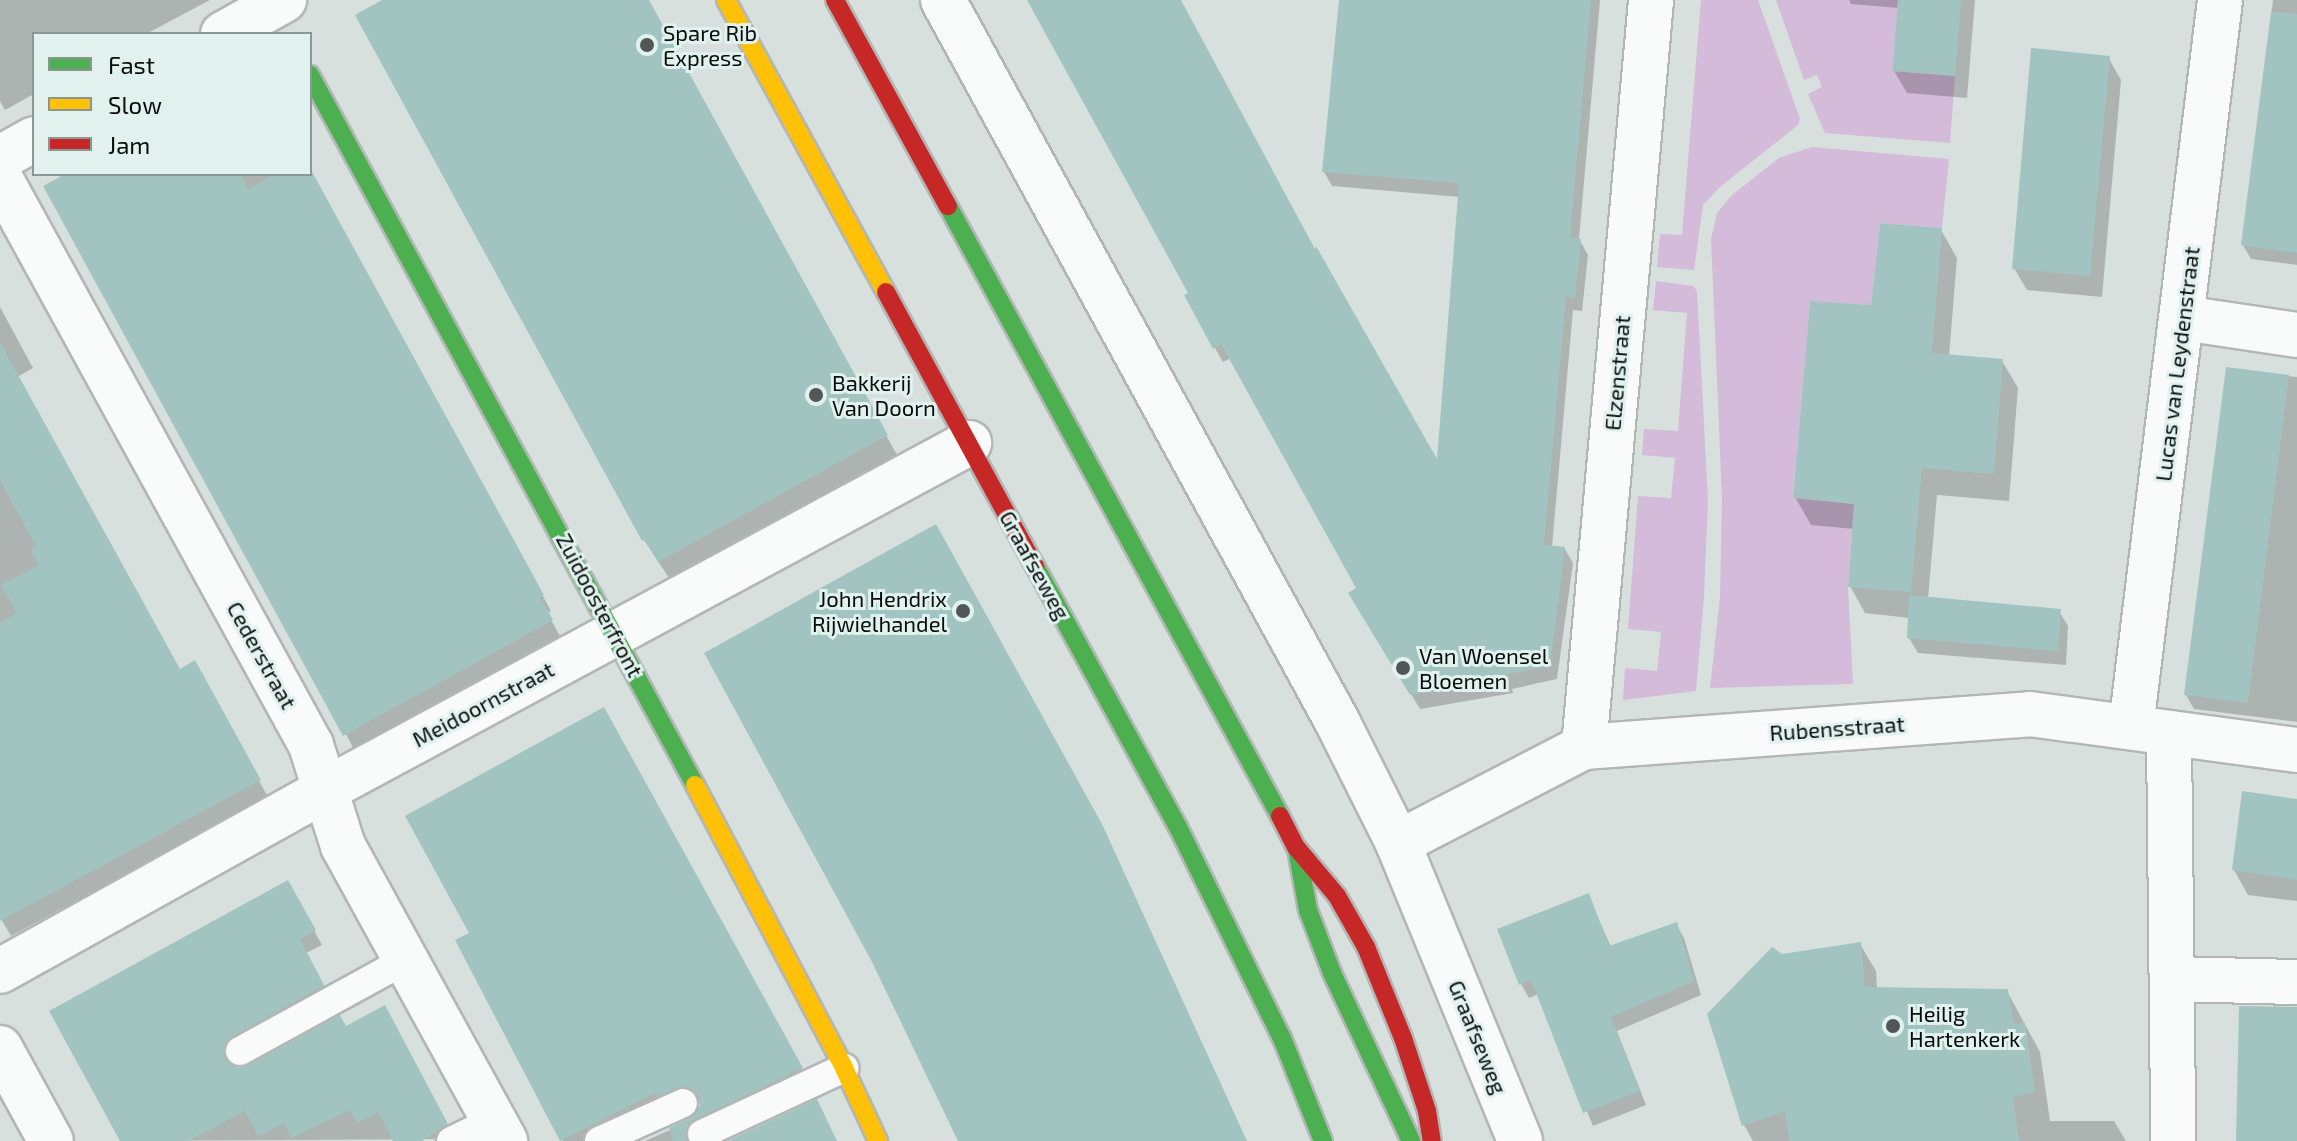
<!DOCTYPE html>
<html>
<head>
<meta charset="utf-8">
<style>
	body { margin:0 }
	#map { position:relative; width:2297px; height:1141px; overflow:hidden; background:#d8e0de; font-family:"Exo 2",sans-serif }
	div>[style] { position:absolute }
	.green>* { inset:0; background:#d3bbd9 }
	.shadow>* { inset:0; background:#0003 }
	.building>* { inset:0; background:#a2c4c0 }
	.roads { filter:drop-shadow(2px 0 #b2b7b6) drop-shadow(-2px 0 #b2b7b6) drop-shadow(0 2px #b2b7b6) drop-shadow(0 -2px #b2b7b6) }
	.lane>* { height:28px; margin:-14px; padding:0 14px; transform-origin:14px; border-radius:14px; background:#f9fafa }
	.street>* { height:44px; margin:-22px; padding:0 22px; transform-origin:22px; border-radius:22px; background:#f9fafa }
	.fast>* { height:18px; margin:-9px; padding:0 9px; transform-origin:9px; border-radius:9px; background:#4caf50 }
	.slow>* { height:18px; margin:-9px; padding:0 9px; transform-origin:9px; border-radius:9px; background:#ffc107 }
	.jam>* { height:18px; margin:-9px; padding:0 9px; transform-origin:9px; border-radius:9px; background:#c62828 }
	.dots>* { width:22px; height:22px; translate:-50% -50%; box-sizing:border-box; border:4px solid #e1f1ee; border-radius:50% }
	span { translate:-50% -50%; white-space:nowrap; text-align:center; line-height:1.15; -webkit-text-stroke:6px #e1f1ee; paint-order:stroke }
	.poi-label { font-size:22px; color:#080d0c }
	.left { translate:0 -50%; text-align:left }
	.right { translate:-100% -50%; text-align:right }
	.street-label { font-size:22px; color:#080d0c }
	.legend { position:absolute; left:32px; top:32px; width:280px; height:144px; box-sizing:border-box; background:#e1f1ee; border:2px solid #8a9694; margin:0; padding:10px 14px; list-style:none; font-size:24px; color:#080d0c }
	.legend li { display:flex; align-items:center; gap:16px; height:40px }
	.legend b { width:40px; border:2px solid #8a9694 }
</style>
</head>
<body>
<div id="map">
	<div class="green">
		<i style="clip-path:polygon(1701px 0,1758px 0,1800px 119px,1798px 125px,1720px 187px,1703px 205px,1694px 270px,1657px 267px,1660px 234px,1682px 235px)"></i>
		<i style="clip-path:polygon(1776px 0,1898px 0,1892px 71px,1955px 76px,1950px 143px,1825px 133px,1808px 94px,1822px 87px,1817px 75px,1804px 80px)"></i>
		<i style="clip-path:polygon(1812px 147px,1949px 159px,1942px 228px,1880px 223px,1871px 305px,1810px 302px,1793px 497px,1854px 504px,1848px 587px,1853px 684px,1710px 688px,1720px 597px,1722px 498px,1711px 239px,1717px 213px,1732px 195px,1779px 158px)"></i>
		<i style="clip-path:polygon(1656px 281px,1693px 286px,1697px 291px,1708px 500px,1704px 597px,1696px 691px,1623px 700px,1625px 668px,1657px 671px,1661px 632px,1628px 629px,1638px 496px,1671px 498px,1675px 458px,1642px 455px,1644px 429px,1678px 431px,1687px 313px,1653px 310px)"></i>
	</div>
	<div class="shadow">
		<i style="clip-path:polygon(0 0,210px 0,146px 34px,34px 34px,34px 94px,5px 110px,0 101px)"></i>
		<i style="clip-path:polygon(386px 0,647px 0,897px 455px,671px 581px,644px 540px)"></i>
		<i style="clip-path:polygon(1028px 0,1176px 0,1317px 255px,1439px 466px,1460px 197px,1332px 186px,1324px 172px,1342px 0,1600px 0,1579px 239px,1588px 255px,1582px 311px,1573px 310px,1552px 547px,1564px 548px,1573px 563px,1557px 679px,1512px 689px,1513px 693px,1420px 709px,1351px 594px,1359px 589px,1231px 358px,1223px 362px,1215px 348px,1191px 294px)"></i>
		<i style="clip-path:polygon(1849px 0,1975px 0,1967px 98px,1907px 93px,1894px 71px,1899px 8px,1851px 4px)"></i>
		<i style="clip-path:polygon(2273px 0,2297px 0,2297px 265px,2251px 259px,2243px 245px)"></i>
		<i style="clip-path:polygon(2108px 57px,2121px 80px,2102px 297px,2027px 290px,2014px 268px)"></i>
		<i style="clip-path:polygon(310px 171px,551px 611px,547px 613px,560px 636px,354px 750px,71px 174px,310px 174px)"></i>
		<i style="clip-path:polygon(1941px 230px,1957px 258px,1949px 356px,2002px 361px,2018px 388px,2009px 501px,1937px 495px,1928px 599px,2059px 611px,2068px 626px,2066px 665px,1918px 653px,1909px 638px,1910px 618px,1865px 613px,1850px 586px,1854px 529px,1811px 525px,1795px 497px,1873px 307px)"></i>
		<i style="clip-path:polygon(0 307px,33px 368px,17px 377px,179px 671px,194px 663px,268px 797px,11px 936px,0 917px)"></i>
		<i style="clip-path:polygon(2228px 369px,2297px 377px,2297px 722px,2194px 709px,2186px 695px)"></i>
		<i style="clip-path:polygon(603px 709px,809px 1083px,696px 1141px,645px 1141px,692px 1120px,702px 1105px,695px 1100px,598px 1141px,563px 1141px,458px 941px,472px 933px)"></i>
		<i style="clip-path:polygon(2297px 801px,2297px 901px,2248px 895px,2234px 870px)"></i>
		<i style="clip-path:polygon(288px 883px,322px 945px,306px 953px,331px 1000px,239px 1051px,230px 1065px,238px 1070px,346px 1029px,392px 1022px,454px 1139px,120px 1141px)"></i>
		<i style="clip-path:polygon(1588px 895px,1611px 947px,1676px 924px,1684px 938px,1701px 995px,1617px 1031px,1646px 1105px,1593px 1126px,1539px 994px,1529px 998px,1521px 984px)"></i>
		<i style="clip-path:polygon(1860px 944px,1876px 971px,1877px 989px,2007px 991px,2040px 1052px,2050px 1121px,2114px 1121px,2126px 1141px,1753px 1141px,1744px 1125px,1782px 956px)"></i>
	</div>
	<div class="building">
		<i style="clip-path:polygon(382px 0,649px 0,888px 435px,658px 562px,645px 539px,642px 541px,355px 15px)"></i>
		<i style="clip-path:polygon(1027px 0,1181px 0,1315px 249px,1316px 246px,1437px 459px,1459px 183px,1322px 172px,1339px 0,1591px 0,1570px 237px,1581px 239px,1575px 298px,1566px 296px,1544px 545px,1565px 547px,1550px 665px,1506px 675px,1507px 679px,1410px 695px,1348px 593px,1356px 588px,1221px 344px,1213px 349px,1184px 295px,1188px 293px)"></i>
		<i style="clip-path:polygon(1898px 0,1961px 0,1955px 76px,1892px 71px)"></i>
		<i style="clip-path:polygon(2271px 12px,2297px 14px,2297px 253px,2241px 245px)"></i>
		<i style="clip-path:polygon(2031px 48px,2110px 56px,2090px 276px,2012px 269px)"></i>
		<i style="clip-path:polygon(310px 168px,544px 595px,540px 597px,553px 620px,343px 736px,43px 186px,65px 174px,240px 174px,248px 189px,275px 174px,310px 174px)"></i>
		<i style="clip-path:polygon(1880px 223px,1942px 228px,1932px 353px,2003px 359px,1994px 474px,1922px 468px,1911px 592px,1848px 587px,1854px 504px,1793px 498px,1810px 301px,1871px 305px)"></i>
		<i style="clip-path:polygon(0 342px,180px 669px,195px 660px,261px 780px,0 921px,0 623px,17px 613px,1px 585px,39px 565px,30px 550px,36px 546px,0 480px)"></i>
		<i style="clip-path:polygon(2226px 367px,2289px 375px,2248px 703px,2184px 695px)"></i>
		<i style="clip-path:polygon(936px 524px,1102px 824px,1247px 1141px,958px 1141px,871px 960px,704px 653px)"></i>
		<i style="clip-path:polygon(1909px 595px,2061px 609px,2058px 651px,1907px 638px)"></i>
		<i style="clip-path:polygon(604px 707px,803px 1068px,695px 1119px,688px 1125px,687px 1141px,673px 1141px,669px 1128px,691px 1118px,700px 1105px,698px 1095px,684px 1086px,656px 1096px,655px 1093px,560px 1141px,455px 940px,469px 933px,405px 816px)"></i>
		<i style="clip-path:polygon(2242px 791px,2297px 799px,2297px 880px,2232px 870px)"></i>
		<i style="clip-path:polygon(288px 880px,316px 930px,300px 939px,324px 985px,231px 1037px,223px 1050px,226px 1060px,239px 1068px,247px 1066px,340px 1015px,346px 1026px,385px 1005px,448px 1124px,422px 1141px,393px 1141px,378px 1112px,357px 1123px,350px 1110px,291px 1138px,284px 1123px,258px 1136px,245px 1111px,188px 1141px,120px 1141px,49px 1011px)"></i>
		<i style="clip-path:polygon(1589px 893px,1609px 946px,1677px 922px,1694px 981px,1611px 1017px,1640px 1091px,1583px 1113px,1531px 980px,1519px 985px,1497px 929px)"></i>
		<i style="clip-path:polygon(1861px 942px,1865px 987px,2008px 989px,2014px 1024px,2025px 1023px,2035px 1092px,2013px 1097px,2019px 1141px,1789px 1141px,1785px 1111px,1742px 1126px,1707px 1014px,1772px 947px,1782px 954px)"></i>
		<i style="clip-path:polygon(2239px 1006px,2297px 1007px,2297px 1141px,2236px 1141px)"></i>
		<i style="clip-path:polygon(817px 1099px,837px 1141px,727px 1141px)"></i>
	</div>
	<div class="roads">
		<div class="lane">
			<i style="left:240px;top:1051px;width:187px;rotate:-28.8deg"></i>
			<i style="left:702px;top:1134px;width:157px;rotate:-24.9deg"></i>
			<i style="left:451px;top:1141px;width:48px;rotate:-26deg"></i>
			<i style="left:599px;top:1141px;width:92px;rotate:-24.3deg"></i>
		</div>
		<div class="street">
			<i style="left:943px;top:0;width:824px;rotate:61.35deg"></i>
			<i style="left:1338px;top:723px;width:134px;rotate:63.4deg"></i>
			<i style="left:1398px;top:843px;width:322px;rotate:67.7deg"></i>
			<i style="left:223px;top:34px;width:70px;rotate:-29.1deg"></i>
			<i style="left:0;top:158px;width:39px;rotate:-29deg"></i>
			<i style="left:0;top:178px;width:647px;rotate:61.26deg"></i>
			<i style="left:311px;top:745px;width:106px;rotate:72.4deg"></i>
			<i style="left:343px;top:846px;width:337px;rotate:61.2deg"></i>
			<i style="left:2183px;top:318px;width:115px;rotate:8.5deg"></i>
			<i style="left:2131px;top:727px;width:732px;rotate:-83.02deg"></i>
			<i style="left:2169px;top:733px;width:408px;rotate:89.4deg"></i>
			<i style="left:1584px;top:747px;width:750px;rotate:-84.87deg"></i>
			<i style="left:1398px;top:843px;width:209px;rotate:-27.3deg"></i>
			<i style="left:1584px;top:747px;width:447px;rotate:-4.2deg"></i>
			<i style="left:2030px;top:714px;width:269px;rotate:7.7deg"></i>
			<i style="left:0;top:971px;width:370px;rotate:-29.1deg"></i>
			<i style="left:323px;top:791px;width:734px;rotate:-28.31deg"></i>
			<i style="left:2173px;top:979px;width:124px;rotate:1.4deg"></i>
			<i style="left:0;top:1048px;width:106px;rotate:61.3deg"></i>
		</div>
		<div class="fast">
			<i style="left:310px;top:75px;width:808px;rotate:61.53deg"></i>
			<i style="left:948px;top:206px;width:694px;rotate:61.44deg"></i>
			<i style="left:1035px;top:566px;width:298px;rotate:61.3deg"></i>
			<i style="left:1178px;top:827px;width:235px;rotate:63.8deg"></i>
			<i style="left:1282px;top:1038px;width:111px;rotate:68.3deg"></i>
			<i style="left:1297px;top:849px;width:62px;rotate:79.8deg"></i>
			<i style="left:1308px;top:910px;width:67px;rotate:69.1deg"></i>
			<i style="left:1332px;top:973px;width:186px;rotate:64.8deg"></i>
		</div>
		<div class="slow">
			<i style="left:726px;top:0;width:333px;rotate:61.3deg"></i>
			<i style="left:695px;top:785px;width:320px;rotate:62.2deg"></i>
			<i style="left:844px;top:1068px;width:81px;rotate:65deg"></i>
		</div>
		<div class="jam">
			<i style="left:835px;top:0;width:235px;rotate:61.3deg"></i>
			<i style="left:886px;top:292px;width:312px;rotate:61.5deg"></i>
			<i style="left:1280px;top:816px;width:35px;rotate:63deg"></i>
			<i style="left:1296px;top:847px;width:64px;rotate:50.1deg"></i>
			<i style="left:1337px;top:896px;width:59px;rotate:60.4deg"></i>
			<i style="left:1366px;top:947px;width:98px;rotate:67.9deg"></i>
			<i style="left:1403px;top:1038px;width:77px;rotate:71.8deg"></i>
			<i style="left:1427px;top:1111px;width:30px;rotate:81deg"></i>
		</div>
	</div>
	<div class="dots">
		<i style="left:647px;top:45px;background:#515756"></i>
		<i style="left:816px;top:395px;background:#515756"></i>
		<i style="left:963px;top:611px;background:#515756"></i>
		<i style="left:1403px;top:668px;background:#515756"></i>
		<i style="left:1893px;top:1026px;background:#515756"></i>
	</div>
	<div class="poi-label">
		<span class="left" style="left:663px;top:45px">Spare Rib<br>Express</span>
		<span class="left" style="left:832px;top:395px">Bakkerij<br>Van Doorn</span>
		<span class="right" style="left:947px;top:611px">John Hendrix<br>Rijwielhandel</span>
		<span class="left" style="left:1419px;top:668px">Van Woensel<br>Bloemen</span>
		<span class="left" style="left:1909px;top:1026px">Heilig<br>Hartenkerk</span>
	</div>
	<div class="street-label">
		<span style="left:2177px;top:364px;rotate:-83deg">Lucas van Leydenstraat</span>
		<span style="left:1617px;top:373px;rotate:-85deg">Elzenstraat</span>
		<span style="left:1035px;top:565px;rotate:61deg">Graafseweg</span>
		<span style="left:600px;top:605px;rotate:62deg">Zuidoosterfront</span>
		<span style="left:262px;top:655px;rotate:61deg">Cederstraat</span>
		<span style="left:483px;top:704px;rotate:-28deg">Meidoornstraat</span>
		<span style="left:1837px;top:728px;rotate:-4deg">Rubensstraat</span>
		<span style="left:1478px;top:1037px;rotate:68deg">Graafseweg</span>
	</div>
	<ul class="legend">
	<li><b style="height:10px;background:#4caf50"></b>Fast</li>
	<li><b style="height:10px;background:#ffc107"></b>Slow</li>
	<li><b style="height:10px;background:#c62828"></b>Jam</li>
	</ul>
</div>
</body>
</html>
